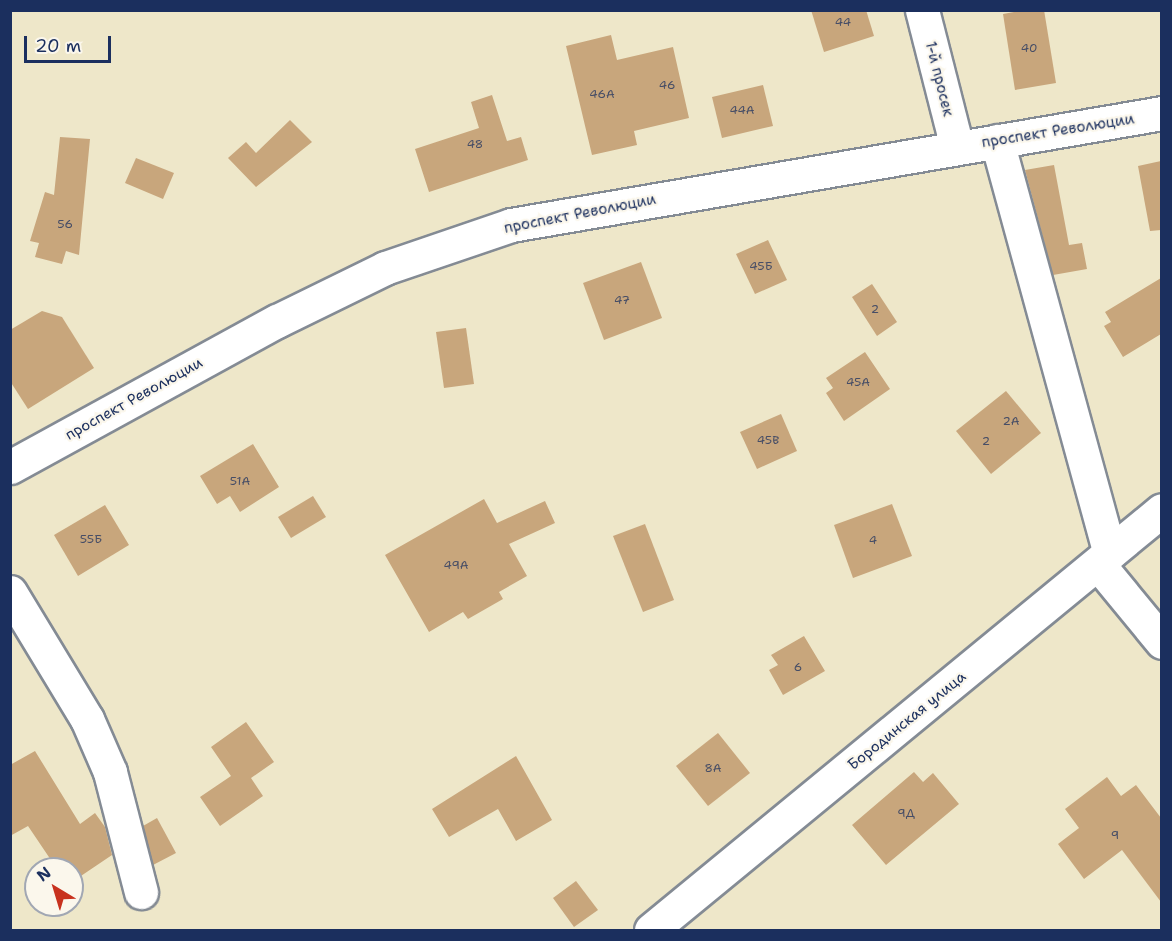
<!DOCTYPE html>
<html>
<head>
<meta charset="utf-8">
<style>
	body { margin:0 }
	#map { position:relative; width:1172px; height:941px; overflow:hidden; background:#eee7c9; font-family:"Shantell Sans",sans-serif }
	div>[style] { position:absolute }
	.building>* { inset:0; background:#c8a67c }
	.roads { filter:drop-shadow(2px 0 #848b94) drop-shadow(-2px 0 #848b94) drop-shadow(0 2px #848b94) drop-shadow(0 -2px #848b94) }
	.minor>* { height:33px; margin:-16.5px; padding:0 16.5px; transform-origin:16.5px; border-radius:16.5px; background:#fff }
	span { translate:-50% -50%; white-space:nowrap; text-align:center; line-height:1.15; -webkit-text-stroke:4.5px #fbf7ec; paint-order:stroke }
	.number-label { font-size:12px; color:#464d66 }
	.number-label span { -webkit-text-stroke-width:0 }
	.street-label { font-size:15px; color:#1b2f5e }
	.frame { position:absolute; inset:0; border:12px solid #1b2f5e; pointer-events:none }
	.north { position:absolute; left:24px; top:857px; width:60px; height:60px; box-sizing:border-box; background:#fbf7ec; border:2px solid #a1a7b3; border-radius:50%; rotate:322deg; font-size:16px; font-weight:700; line-height:24px; text-align:center; color:#1b2f5e }
	.north::after { content:''; display:block; margin:auto; width:21px; height:27px; background:#c8321e; clip-path:polygon(50% 0,100% 100%,50% 72%,0 100%) }
	.scale { position:absolute; left:24px; top:36px; width:87px; height:27px; box-sizing:border-box; border:3px solid #1b2f5e; border-top:0; padding-left:8px; font-size:18px; line-height:21px; white-space:nowrap; color:#1b2f5e; -webkit-text-stroke:4px #fbf7ec; paint-order:stroke }
</style>
</head>
<body>
<div id="map">
	<div class="building">
		<i style="clip-path:polygon(811px 10px,866px 10px,874px 36px,824px 52px)"></i>
		<i style="clip-path:polygon(1025px 10px,1044px 10px,1056px 83px,1015px 90px,1003px 14px)"></i>
		<i style="clip-path:polygon(611px 35px,617px 60px,673px 47px,689px 118px,634px 131px,637px 145px,592px 155px,566px 46px)"></i>
		<i style="clip-path:polygon(763px 85px,773px 126px,722px 138px,712px 97px)"></i>
		<i style="clip-path:polygon(492px 95px,507px 141px,521px 137px,528px 160px,429px 192px,415px 149px,479px 128px,471px 102px)"></i>
		<i style="clip-path:polygon(290px 120px,312px 142px,256px 187px,228px 158px,246px 142px,256px 153px)"></i>
		<i style="clip-path:polygon(60px 137px,90px 139px,79px 255px,66px 251px,62px 264px,35px 257px,39px 243px,30px 241px,45px 192px,54px 195px)"></i>
		<i style="clip-path:polygon(136px 158px,174px 173px,163px 199px,125px 183px)"></i>
		<i style="clip-path:polygon(1161px 161px,1161px 230px,1150px 231px,1138px 166px)"></i>
		<i style="clip-path:polygon(1054px 165px,1069px 245px,1082px 243px,1087px 269px,1053px 275px,1025px 170px)"></i>
		<i style="clip-path:polygon(768px 240px,787px 280px,755px 294px,736px 254px)"></i>
		<i style="clip-path:polygon(641px 262px,662px 318px,604px 340px,583px 283px)"></i>
		<i style="clip-path:polygon(1161px 278px,1161px 334px,1123px 357px,1104px 326px,1111px 322px,1105px 312px)"></i>
		<i style="clip-path:polygon(872px 284px,897px 322px,877px 336px,852px 297px)"></i>
		<i style="clip-path:polygon(42px 311px,62px 317px,94px 368px,28px 409px,10px 381px,10px 330px)"></i>
		<i style="clip-path:polygon(466px 328px,474px 384px,444px 388px,436px 332px)"></i>
		<i style="clip-path:polygon(865px 352px,890px 389px,844px 421px,826px 393px,833px 388px,826px 378px)"></i>
		<i style="clip-path:polygon(1006px 391px,1041px 433px,991px 474px,956px 431px)"></i>
		<i style="clip-path:polygon(781px 414px,797px 451px,757px 469px,740px 432px)"></i>
		<i style="clip-path:polygon(253px 444px,279px 487px,240px 512px,230px 496px,217px 504px,200px 476px)"></i>
		<i style="clip-path:polygon(313px 496px,326px 517px,291px 538px,278px 517px)"></i>
		<i style="clip-path:polygon(484px 499px,497px 523px,545px 501px,555px 523px,509px 544px,527px 576px,499px 592px,503px 599px,468px 619px,463px 612px,429px 632px,385px 555px)"></i>
		<i style="clip-path:polygon(892px 504px,912px 556px,853px 578px,834px 525px)"></i>
		<i style="clip-path:polygon(105px 505px,129px 545px,78px 576px,54px 535px)"></i>
		<i style="clip-path:polygon(645px 524px,674px 600px,643px 612px,613px 536px)"></i>
		<i style="clip-path:polygon(804px 636px,825px 671px,783px 695px,769px 670px,778px 665px,771px 655px)"></i>
		<i style="clip-path:polygon(246px 722px,274px 762px,251px 778px,263px 796px,220px 826px,200px 797px,231px 776px,211px 747px)"></i>
		<i style="clip-path:polygon(718px 733px,750px 773px,708px 806px,676px 766px)"></i>
		<i style="clip-path:polygon(35px 751px,80px 824px,95px 813px,105px 827px,112px 855px,72px 882px,72px 869px,57px 869px,28px 826px,10px 836px,10px 765px)"></i>
		<i style="clip-path:polygon(516px 756px,552px 820px,516px 841px,498px 809px,449px 837px,432px 809px)"></i>
		<i style="clip-path:polygon(914px 772px,923px 782px,933px 773px,959px 804px,886px 865px,852px 825px)"></i>
		<i style="clip-path:polygon(1107px 777px,1121px 796px,1136px 785px,1161px 818px,1161px 902px,1122px 850px,1084px 879px,1058px 844px,1079px 828px,1065px 809px)"></i>
		<i style="clip-path:polygon(157px 818px,176px 853px,153px 865px,143px 826px)"></i>
		<i style="clip-path:polygon(576px 881px,598px 910px,574px 927px,553px 898px)"></i>
	</div>
	<div class="roads">
		<div class="minor">
			<i style="left:922px;top:10px;width:141px;rotate:75.7deg"></i>
			<i style="left:997px;top:141px;width:427px;rotate:74.7deg"></i>
			<i style="left:10px;top:467px;width:304px;rotate:-28.7deg"></i>
			<i style="left:277px;top:321px;width:120px;rotate:-26.1deg"></i>
			<i style="left:385px;top:268px;width:133px;rotate:-18.8deg"></i>
			<i style="left:511px;top:225px;width:661px;rotate:-9.76deg"></i>
			<i style="left:1098px;top:564px;width:101px;rotate:50.6deg"></i>
			<i style="left:10px;top:592px;width:149px;rotate:58.8deg"></i>
			<i style="left:87px;top:719px;width:58px;rotate:66.5deg"></i>
			<i style="left:110px;top:772px;width:124px;rotate:75.5deg"></i>
			<i style="left:651px;top:930px;width:661px;rotate:-39.42deg"></i>
		</div>
	</div>
	<div class="number-label">
		<span style="left:843px;top:23px">44</span>
		<span style="left:1029px;top:49px">40</span>
		<span style="left:667px;top:86px">46</span>
		<span style="left:602px;top:95px">46А</span>
		<span style="left:742px;top:111px">44А</span>
		<span style="left:475px;top:145px">48</span>
		<span style="left:65px;top:225px">56</span>
		<span style="left:761px;top:267px">45Б</span>
		<span style="left:622px;top:301px">47</span>
		<span style="left:875px;top:310px">2</span>
		<span style="left:858px;top:383px">45А</span>
		<span style="left:1011px;top:422px">2А</span>
		<span style="left:768px;top:441px">45В</span>
		<span style="left:986px;top:442px">2</span>
		<span style="left:240px;top:482px">51А</span>
		<span style="left:91px;top:540px">55Б</span>
		<span style="left:873px;top:541px">4</span>
		<span style="left:456px;top:566px">49А</span>
		<span style="left:798px;top:668px">6</span>
		<span style="left:713px;top:769px">8А</span>
		<span style="left:906px;top:814px">9Д</span>
		<span style="left:1115px;top:836px">9</span>
	</div>
	<div class="street-label">
		<span style="left:939px;top:79px;rotate:76deg">1-й просек</span>
		<span style="left:1058px;top:131px;rotate:-9deg">проспект Революции</span>
		<span style="left:580px;top:214px;rotate:-11deg">проспект Революции</span>
		<span style="left:134px;top:399px;rotate:-29deg">проспект Революции</span>
		<span style="left:907px;top:721px;rotate:-39deg">Бородинская улица</span>
	</div>
	<div class="frame"></div>
	<div class="north">N</div>
	<div class="scale">20 m</div>
</div>
</body>
</html>
